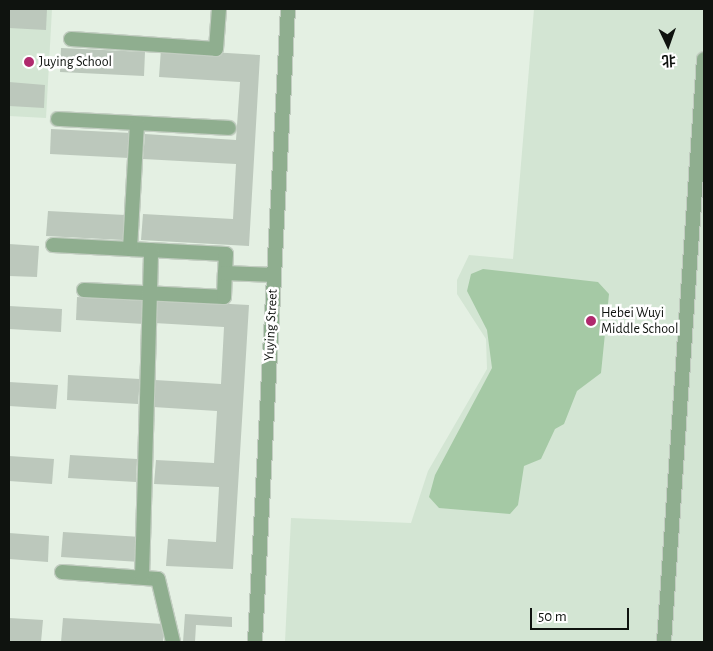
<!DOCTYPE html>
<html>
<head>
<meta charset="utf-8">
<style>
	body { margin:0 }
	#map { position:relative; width:713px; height:651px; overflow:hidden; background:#e4f0e3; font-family:"Alegreya Sans","Noto Sans SC",sans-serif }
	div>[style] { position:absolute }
	.built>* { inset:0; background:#d3e5d3 }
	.water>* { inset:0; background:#a5c9a5 }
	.building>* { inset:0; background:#bcc8bc }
	.roads { filter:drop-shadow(1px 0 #c2cdc1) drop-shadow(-1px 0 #c2cdc1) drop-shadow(0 1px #c2cdc1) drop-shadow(0 -1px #c2cdc1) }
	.minor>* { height:14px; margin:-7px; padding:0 7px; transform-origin:7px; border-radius:7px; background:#8fae8f }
	.dots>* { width:14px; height:14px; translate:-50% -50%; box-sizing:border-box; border:2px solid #fff; border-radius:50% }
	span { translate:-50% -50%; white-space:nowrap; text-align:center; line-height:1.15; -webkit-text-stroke:5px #fff; paint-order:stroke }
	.poi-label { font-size:14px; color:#0f130f }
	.left { translate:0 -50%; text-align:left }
	.street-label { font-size:14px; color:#0f130f }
	.frame { position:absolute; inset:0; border:10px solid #0f130f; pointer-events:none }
	.north { position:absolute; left:643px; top:20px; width:50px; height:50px; -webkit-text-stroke:4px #fff; paint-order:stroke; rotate:177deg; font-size:14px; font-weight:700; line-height:20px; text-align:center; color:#0f130f }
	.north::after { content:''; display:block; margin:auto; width:18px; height:22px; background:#0f130f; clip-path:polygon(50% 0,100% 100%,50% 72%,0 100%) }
	.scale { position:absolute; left:530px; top:608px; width:99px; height:22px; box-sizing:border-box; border:2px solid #0f130f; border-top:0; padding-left:6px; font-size:15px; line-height:18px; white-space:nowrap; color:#0f130f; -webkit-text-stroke:4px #fff; paint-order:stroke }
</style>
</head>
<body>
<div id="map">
	<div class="built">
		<i style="clip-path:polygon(9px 9px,52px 9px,46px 118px,9px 116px)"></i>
		<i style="clip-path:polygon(534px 9px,704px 9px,704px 642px,285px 642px,291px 518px,411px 523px,428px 471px,487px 369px,486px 339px,457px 294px,457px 280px,469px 255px,513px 259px)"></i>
	</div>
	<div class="water">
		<i style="clip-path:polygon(483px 269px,598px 282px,609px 294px,601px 373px,577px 391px,564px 424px,555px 429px,541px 459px,524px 466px,518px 505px,510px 514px,439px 508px,429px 497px,435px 475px,492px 368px,487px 330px,467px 291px,471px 274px)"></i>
	</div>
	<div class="building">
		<i style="clip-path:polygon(9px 9px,47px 9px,46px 30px,9px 28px)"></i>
		<i style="clip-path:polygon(61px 48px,145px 52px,144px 76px,60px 72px)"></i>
		<i style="clip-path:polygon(161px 49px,260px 55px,249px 246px,141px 240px,143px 214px,233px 219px,236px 164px,143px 159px,145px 134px,236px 140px,240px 82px,159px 77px)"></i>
		<i style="clip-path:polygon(9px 82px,45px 85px,44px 108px,9px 106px)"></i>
		<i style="clip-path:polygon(51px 129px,131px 133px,129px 158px,50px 154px)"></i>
		<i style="clip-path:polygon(48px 211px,125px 215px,123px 240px,46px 236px)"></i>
		<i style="clip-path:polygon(9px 244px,39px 246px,37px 277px,9px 276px)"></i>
		<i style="clip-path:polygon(77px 297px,145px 301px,144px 324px,76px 320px)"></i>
		<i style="clip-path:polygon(155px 300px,249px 305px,233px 569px,166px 566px,168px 539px,216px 542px,219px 487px,154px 484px,156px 460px,214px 463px,217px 411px,153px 407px,155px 380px,221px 384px,224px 327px,154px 323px)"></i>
		<i style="clip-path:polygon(9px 306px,62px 309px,61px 332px,9px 329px)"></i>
		<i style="clip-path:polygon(68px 375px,140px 379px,138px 404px,67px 400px)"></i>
		<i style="clip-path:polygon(9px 382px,58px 385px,56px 409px,9px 406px)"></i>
		<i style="clip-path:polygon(70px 455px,137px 459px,136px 482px,68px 478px)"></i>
		<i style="clip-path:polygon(9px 456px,54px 459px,52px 484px,9px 481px)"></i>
		<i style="clip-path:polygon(63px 532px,141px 537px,140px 562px,61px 557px)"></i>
		<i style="clip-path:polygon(9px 533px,49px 536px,48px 562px,9px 559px)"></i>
		<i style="clip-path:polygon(185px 614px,232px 617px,232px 627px,196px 625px,195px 642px,183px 642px)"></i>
		<i style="clip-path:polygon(9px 618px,43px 620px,41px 642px,9px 642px)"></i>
		<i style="clip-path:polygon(63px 618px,164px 624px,163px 642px,61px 642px)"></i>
	</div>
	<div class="roads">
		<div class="minor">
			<i style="left:71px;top:39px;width:145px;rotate:3.9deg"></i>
			<i style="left:216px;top:49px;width:40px;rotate:-85.7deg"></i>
			<i style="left:58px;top:119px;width:171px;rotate:3deg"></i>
			<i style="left:53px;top:245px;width:173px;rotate:3deg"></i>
			<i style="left:226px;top:254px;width:19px;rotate:93deg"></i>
			<i style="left:130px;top:249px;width:125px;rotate:-86.8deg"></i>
			<i style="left:84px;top:290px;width:140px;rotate:2.9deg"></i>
			<i style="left:224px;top:297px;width:24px;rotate:-88deg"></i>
			<i style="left:225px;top:273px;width:49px;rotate:2.3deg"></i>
			<i style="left:62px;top:572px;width:96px;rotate:4.2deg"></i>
			<i style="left:158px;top:579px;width:65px;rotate:76.6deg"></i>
			<i style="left:142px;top:577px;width:327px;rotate:-88.4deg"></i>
			<i style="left:255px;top:642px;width:634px;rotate:-87.02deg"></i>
			<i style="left:664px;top:642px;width:584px;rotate:-86.08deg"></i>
		</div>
	</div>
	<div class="dots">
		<i style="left:29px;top:62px;background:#b0296d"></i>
		<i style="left:591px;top:321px;background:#b0296d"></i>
	</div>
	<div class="poi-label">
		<span class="left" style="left:39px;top:62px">Juying School</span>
		<span class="left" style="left:601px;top:321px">Hebei Wuyi<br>Middle School</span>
	</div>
	<div class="street-label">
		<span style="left:271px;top:325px;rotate:-87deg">Yuying Street</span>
	</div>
	<div class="frame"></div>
	<div class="north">北</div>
	<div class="scale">50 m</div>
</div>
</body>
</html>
